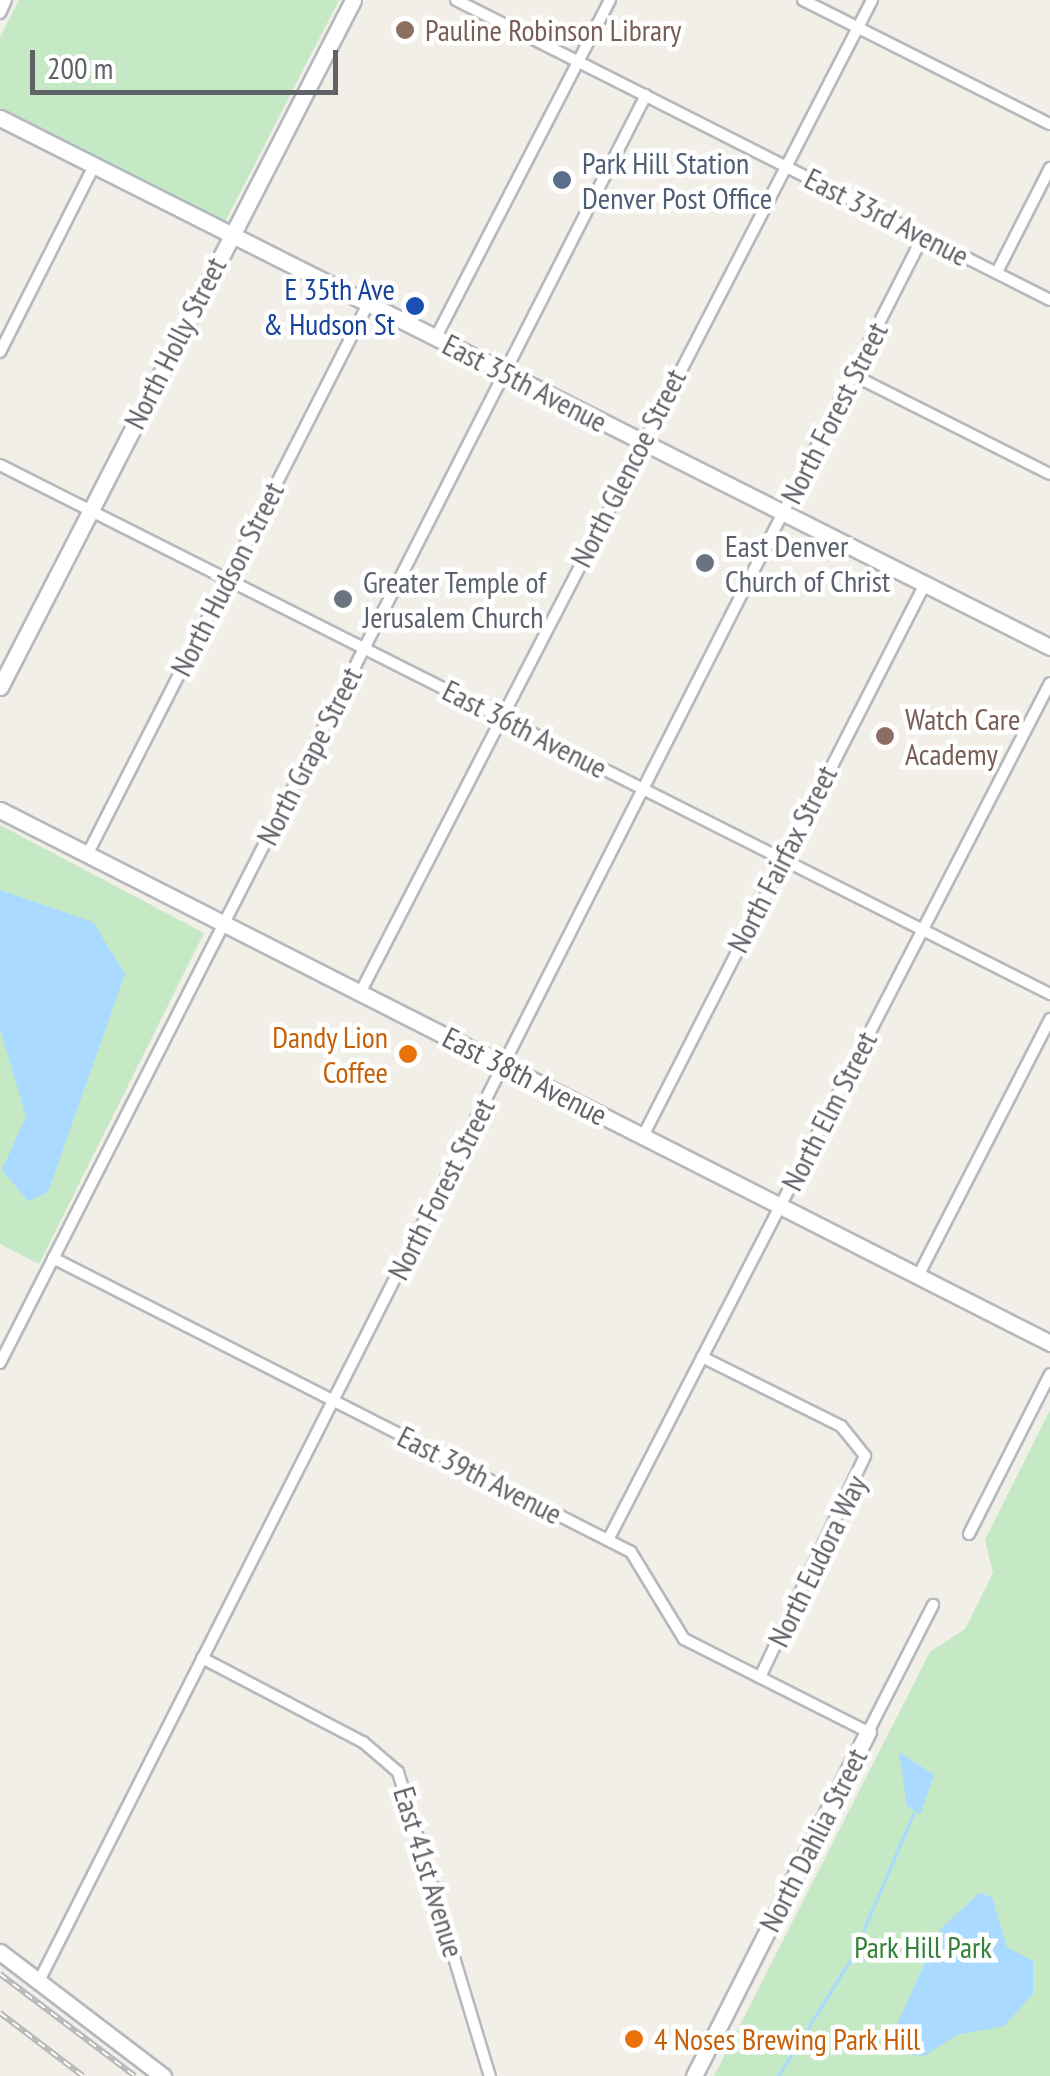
<!DOCTYPE html>
<html>
<head>
<meta charset="utf-8">
<style>
	body { margin:0 }
	#map { position:relative; width:1050px; height:2076px; overflow:hidden; background:#f1efe8; font-family:"PT Sans Narrow",sans-serif }
	div>[style] { position:absolute }
	.green>* { inset:0; background:#c5e8c5 }
	.water>* { inset:0; background:#aadaff }
	.stream>* { height:2.5px; margin:-1.25px; padding:0 1.25px; transform-origin:1.25px; border-radius:1.25px; background:#aadaff }
	.roads { filter:drop-shadow(2px 0 #b5b8bc) drop-shadow(-2px 0 #b5b8bc) drop-shadow(0 2px #b5b8bc) drop-shadow(0 -2px #b5b8bc) }
	.street>* { height:10px; margin:-5px; padding:0 5px; transform-origin:5px; border-radius:5px; background:#fff }
	.secondary>* { height:15px; margin:-7.5px; padding:0 7.5px; transform-origin:7.5px; border-radius:7.5px; background:#fff }
	.rail>* { height:6px; margin-top:-3px; transform-origin:0; background:repeating-linear-gradient(90deg,#fff 0 8px,#b6b7b8 0 16px); box-sizing:border-box; border-block:2px solid #b6b7b8 }
	.dots>* { width:28px; height:28px; translate:-50% -50%; box-sizing:border-box; border:5px solid #fff; border-radius:50% }
	span { translate:-50% -50%; white-space:nowrap; text-align:center; line-height:1.15; -webkit-text-stroke:9px #fff; paint-order:stroke }
	.education-label { font-size:30px; color:#785e54 }
	.left { translate:0 -50%; text-align:left }
	.service-label { font-size:30px; color:#4e5e75 }
	.street-label { font-size:30px; color:#5f6368 }
	.transit-label { font-size:30px; color:#164399 }
	.right { translate:-100% -50%; text-align:right }
	.worship-label { font-size:30px; color:#5b616d }
	.food-label { font-size:30px; color:#c56008 }
	.park-label { font-size:30px; color:#348238 }
	.scale { position:absolute; left:30px; top:50px; width:308px; height:45px; box-sizing:border-box; border:5px solid #5f6368; border-top:0; padding-left:12px; font-size:30px; line-height:35px; white-space:nowrap; color:#5f6368; -webkit-text-stroke:8px #fff; paint-order:stroke }
</style>
</head>
<body>
<div id="map">
	<div class="green">
		<i style="clip-path:polygon(19px 0,339px 0,225px 222px,0 109px,0 37px)"></i>
		<i style="clip-path:polygon(0 825px,204px 933px,39px 1264px,0 1244px)"></i>
		<i style="clip-path:polygon(1050px 1410px,1050px 2076px,714px 2076px,930px 1652px,965px 1629px,993px 1573px,985px 1540px)"></i>
	</div>
	<div class="water">
		<i style="clip-path:polygon(0 890px,93px 922px,125px 974px,48px 1192px,28px 1201px,2px 1170px,26px 1116px,0 1029px)"></i>
		<i style="clip-path:polygon(899px 1752px,934px 1775px,920px 1815px,907px 1806px)"></i>
		<i style="clip-path:polygon(979px 1893px,992px 1897px,1007px 1947px,1033px 1961px,1033px 1994px,1004px 2026px,957px 2035px,924px 2056px,900px 2054px,893px 2033px,940px 1930px)"></i>
	</div>
	<div class="stream">
		<i style="left:778px;top:2076px;width:140px;rotate:-58.1deg"></i>
		<i style="left:852px;top:1957px;width:155px;rotate:-66.9deg"></i>
	</div>
	<div class="roads">
		<div class="street">
			<i style="left:456px;top:0;width:665px;rotate:26.8deg"></i>
			<i style="left:803px;top:0;width:276px;rotate:26.7deg"></i>
			<i style="left:0;top:13px;width:14px;rotate:-65deg"></i>
			<i style="left:997px;top:272px;width:117px;rotate:-63deg"></i>
			<i style="left:436px;top:337px;width:379px;rotate:-62.7deg"></i>
			<i style="left:0;top:352px;width:208px;rotate:-63.2deg"></i>
			<i style="left:853px;top:375px;width:220px;rotate:26.7deg"></i>
			<i style="left:0;top:465px;width:1176px;rotate:26.74deg"></i>
			<i style="left:87px;top:855px;width:619px;rotate:-62.98deg"></i>
			<i style="left:360px;top:993px;width:1117px;rotate:-62.72deg"></i>
			<i style="left:643px;top:1136px;width:620px;rotate:-62.94deg"></i>
			<i style="left:53px;top:1258px;width:648px;rotate:26.96deg"></i>
			<i style="left:631px;top:1552px;width:102px;rotate:58.7deg"></i>
			<i style="left:684px;top:1639px;width:206px;rotate:26.8deg"></i>
			<i style="left:868px;top:1732px;width:143px;rotate:-62.9deg"></i>
			<i style="left:918px;top:1276px;width:289px;rotate:-62.8deg"></i>
			<i style="left:702px;top:1357px;width:155px;rotate:26.4deg"></i>
			<i style="left:841px;top:1426px;width:38px;rotate:51deg"></i>
			<i style="left:865px;top:1456px;width:245px;rotate:115.4deg"></i>
			<i style="left:0;top:1363px;width:1423px;rotate:-63deg"></i>
			<i style="left:969px;top:1534px;width:179px;rotate:-63.1deg"></i>
			<i style="left:608px;top:1540px;width:964px;rotate:-62.72deg"></i>
			<i style="left:202px;top:1658px;width:182px;rotate:27.6deg"></i>
			<i style="left:363px;top:1742px;width:46px;rotate:40.6deg"></i>
			<i style="left:398px;top:1772px;width:318px;rotate:73.2deg"></i>
			<i style="left:39px;top:1981px;width:1956px;rotate:-63.13deg"></i>
		</div>
		<div class="secondary">
			<i style="left:0;top:118px;width:1176px;rotate:26.74deg"></i>
			<i style="left:0;top:687px;width:772px;rotate:-62.8deg"></i>
			<i style="left:0;top:810px;width:1178px;rotate:26.91deg"></i>
			<i style="left:0;top:1952px;width:205px;rotate:37.3deg"></i>
			<i style="left:694px;top:2076px;width:386px;rotate:-63.2deg"></i>
		</div>
	</div>
	<div class="rail">
		<i style="left:0;top:1974px;width:169px;rotate:37.1deg"></i>
		<i style="left:0;top:2013px;width:104px;rotate:37.2deg"></i>
	</div>
	<div class="dots">
		<i style="left:405px;top:30px;background:#8d6e63"></i>
		<i style="left:562px;top:180px;background:#5c6f8a"></i>
		<i style="left:415px;top:306px;background:#1a4fb4"></i>
		<i style="left:705px;top:563px;background:#6b7280"></i>
		<i style="left:343px;top:599px;background:#6b7280"></i>
		<i style="left:885px;top:736px;background:#8d6e63"></i>
		<i style="left:408px;top:1054px;background:#e8710a"></i>
		<i style="left:634px;top:2039px;background:#e8710a"></i>
	</div>
	<div class="education-label">
		<span class="left" style="left:425px;top:30px">Pauline Robinson Library</span>
		<span class="left" style="left:905px;top:736px">Watch Care<br>Academy</span>
	</div>
	<div class="service-label">
		<span class="left" style="left:582px;top:180px">Park Hill Station<br>Denver Post Office</span>
	</div>
	<div class="street-label">
		<span style="left:887px;top:217px;rotate:27deg">East 33rd Avenue</span>
		<span style="left:175px;top:343px;rotate:-63deg">North Holly Street</span>
		<span style="left:525px;top:383px;rotate:27deg">East 35th Avenue</span>
		<span style="left:834px;top:413px;rotate:-63deg">North Forest Street</span>
		<span style="left:628px;top:468px;rotate:-63deg">North Glencoe Street</span>
		<span style="left:227px;top:579px;rotate:-63deg">North Hudson Street</span>
		<span style="left:525px;top:729px;rotate:27deg">East 36th Avenue</span>
		<span style="left:309px;top:756px;rotate:-63deg">North Grape Street</span>
		<span style="left:782px;top:859px;rotate:-63deg">North Fairfax Street</span>
		<span style="left:525px;top:1076px;rotate:27deg">East 38th Avenue</span>
		<span style="left:829px;top:1111px;rotate:-63deg">North Elm Street</span>
		<span style="left:441px;top:1189px;rotate:-63deg">North Forest Street</span>
		<span style="left:480px;top:1475px;rotate:27deg">East 39th Avenue</span>
		<span style="left:817px;top:1561px;rotate:-64deg">North Eudora Way</span>
		<span style="left:813px;top:1840px;rotate:-63deg">North Dahlia Street</span>
		<span style="left:429px;top:1872px;rotate:73deg">East 41st Avenue</span>
	</div>
	<div class="transit-label">
		<span class="right" style="left:395px;top:306px">E 35th Ave<br>&amp; Hudson St</span>
	</div>
	<div class="worship-label">
		<span class="left" style="left:725px;top:563px">East Denver<br>Church of Christ</span>
		<span class="left" style="left:363px;top:599px">Greater Temple of<br>Jerusalem Church</span>
	</div>
	<div class="food-label">
		<span class="right" style="left:388px;top:1054px">Dandy Lion<br>Coffee</span>
		<span class="left" style="left:654px;top:2039px">4 Noses Brewing Park Hill</span>
	</div>
	<div class="park-label">
		<span style="left:923px;top:1947px">Park Hill Park</span>
	</div>
	<div class="scale">200 m</div>
</div>
</body>
</html>
